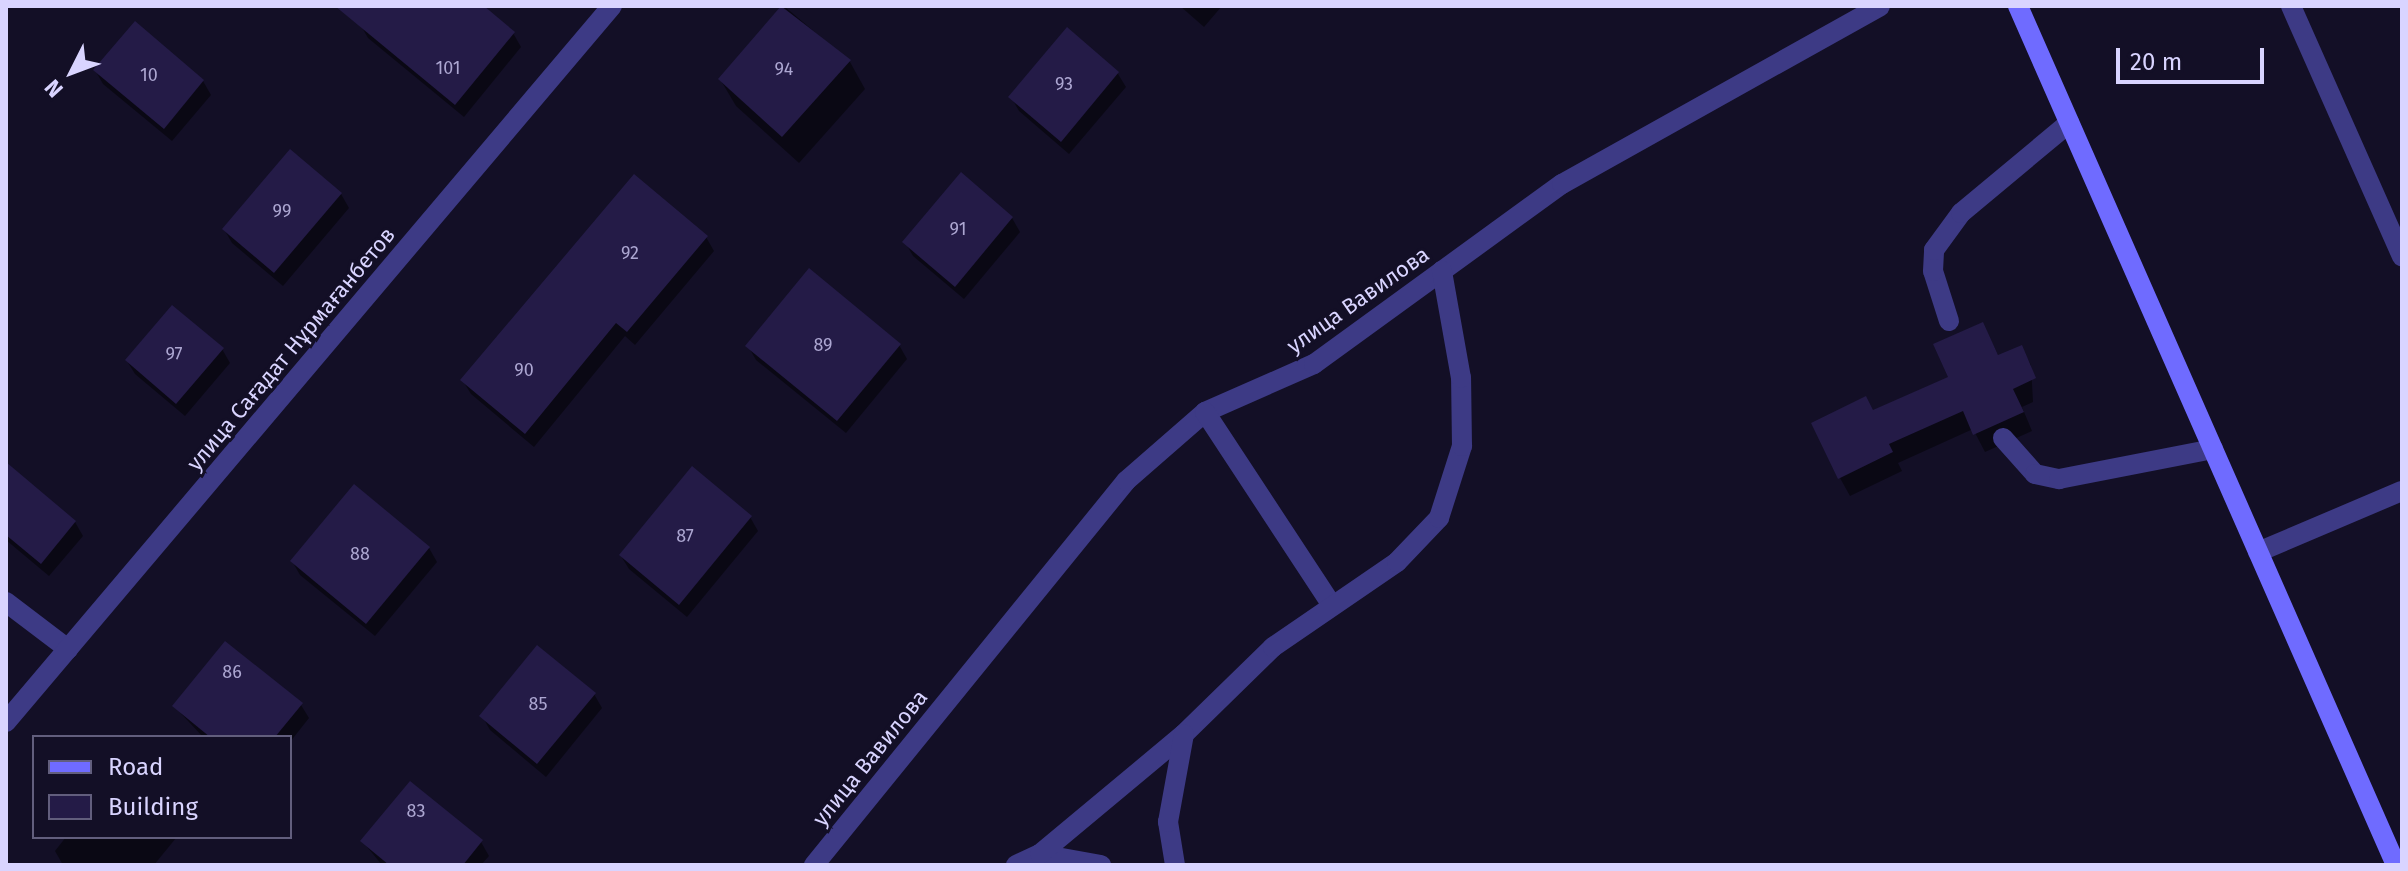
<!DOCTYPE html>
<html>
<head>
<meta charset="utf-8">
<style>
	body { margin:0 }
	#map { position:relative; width:2408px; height:871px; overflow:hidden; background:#130f26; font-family:"Fira Sans",sans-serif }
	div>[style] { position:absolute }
	.shadow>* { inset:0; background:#0007 }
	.building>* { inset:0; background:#241b47 }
	.lane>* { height:20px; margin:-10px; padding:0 10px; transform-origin:10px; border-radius:10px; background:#3d3a85 }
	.street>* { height:20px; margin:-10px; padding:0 10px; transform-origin:10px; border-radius:10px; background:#3d3a85 }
	.secondary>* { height:20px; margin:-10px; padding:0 10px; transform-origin:10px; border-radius:10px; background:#6f6bff }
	span { translate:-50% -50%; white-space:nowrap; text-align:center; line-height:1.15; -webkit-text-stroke:6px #130f26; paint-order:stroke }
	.number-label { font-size:18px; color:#aca6d1 }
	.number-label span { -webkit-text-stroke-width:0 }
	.street-label { font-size:22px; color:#d9d4ff }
	.frame { position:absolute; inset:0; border:8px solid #d9d4ff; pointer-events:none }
	.legend { position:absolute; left:32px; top:735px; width:260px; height:104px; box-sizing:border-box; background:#130f26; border:2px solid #625e7d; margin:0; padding:10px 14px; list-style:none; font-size:24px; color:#d9d4ff }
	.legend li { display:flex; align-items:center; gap:16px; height:40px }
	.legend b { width:40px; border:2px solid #625e7d }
	.north { position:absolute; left:32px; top:32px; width:80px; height:80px; -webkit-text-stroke:6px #130f26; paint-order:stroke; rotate:228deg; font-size:22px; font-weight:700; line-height:32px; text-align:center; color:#d9d4ff }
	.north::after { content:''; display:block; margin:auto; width:28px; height:36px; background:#d9d4ff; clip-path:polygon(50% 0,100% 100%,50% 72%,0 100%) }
	.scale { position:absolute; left:2116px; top:48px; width:148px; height:36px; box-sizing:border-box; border:4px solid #d9d4ff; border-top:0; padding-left:10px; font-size:24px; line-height:28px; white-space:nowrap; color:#d9d4ff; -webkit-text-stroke:6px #130f26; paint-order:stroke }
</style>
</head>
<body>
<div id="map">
	<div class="shadow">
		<i style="clip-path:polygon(375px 6px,481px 6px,513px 33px,521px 47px,464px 117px,368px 38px,360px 24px)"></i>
		<i style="clip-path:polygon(784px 6px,850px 62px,865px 89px,799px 163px,736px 106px,720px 79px)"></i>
		<i style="clip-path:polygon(1180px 6px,1222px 6px,1204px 27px)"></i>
		<i style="clip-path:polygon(1067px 30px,1118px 74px,1126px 87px,1069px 154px,1019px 111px,1011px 97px)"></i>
		<i style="clip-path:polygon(95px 70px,203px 81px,211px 95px,172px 141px,103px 84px)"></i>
		<i style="clip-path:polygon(341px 194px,349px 208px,283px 286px,232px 243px,224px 229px)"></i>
		<i style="clip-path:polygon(1012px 218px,1020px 232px,964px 299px,913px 256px,905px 242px)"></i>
		<i style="clip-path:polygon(706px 237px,714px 251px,635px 345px,625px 336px,534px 447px,471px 394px,463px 381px)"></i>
		<i style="clip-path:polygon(1983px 325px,1999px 357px,2021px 348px,2031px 365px,2033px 402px,2022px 407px,2032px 431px,1985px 452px,1973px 429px,1898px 463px,1902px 471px,1850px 496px,1840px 478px,1873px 412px,1951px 378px)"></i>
		<i style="clip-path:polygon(899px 345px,907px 359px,846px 433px,756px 360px,748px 346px)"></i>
		<i style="clip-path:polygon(222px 349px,230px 363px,185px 416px,135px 374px,127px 361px)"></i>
		<i style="clip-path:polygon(12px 470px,75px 522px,83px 536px,49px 576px,6px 540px,6px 477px)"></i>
		<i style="clip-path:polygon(750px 517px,758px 531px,687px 617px,629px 569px,621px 556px)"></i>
		<i style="clip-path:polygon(429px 548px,437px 562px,375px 636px,300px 575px,292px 561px)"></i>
		<i style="clip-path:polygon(594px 694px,602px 708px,546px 777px,490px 730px,482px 716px)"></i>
		<i style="clip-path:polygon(301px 705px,309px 718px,290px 742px,290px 737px,203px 737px,174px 706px)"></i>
		<i style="clip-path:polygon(66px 837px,175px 837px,176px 838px,154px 865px,63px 865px,55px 851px)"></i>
		<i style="clip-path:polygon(363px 842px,481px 842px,489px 856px,481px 865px,382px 865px)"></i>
	</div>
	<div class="building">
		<i style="clip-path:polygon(335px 6px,484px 6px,515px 32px,455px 105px)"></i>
		<i style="clip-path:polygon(781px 6px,851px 60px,782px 137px,718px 79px)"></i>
		<i style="clip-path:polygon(135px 21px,204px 80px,164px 129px,93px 70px)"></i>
		<i style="clip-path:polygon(1067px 27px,1119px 72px,1061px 142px,1008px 97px)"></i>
		<i style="clip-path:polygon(290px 149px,342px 193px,274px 273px,222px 229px)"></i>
		<i style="clip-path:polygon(961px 172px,1013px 217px,955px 287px,902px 242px)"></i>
		<i style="clip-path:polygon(634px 174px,708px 236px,627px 332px,616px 323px,525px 434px,460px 380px)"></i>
		<i style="clip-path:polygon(809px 268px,901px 344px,837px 421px,745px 346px)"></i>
		<i style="clip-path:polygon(172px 305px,224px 348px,176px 404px,125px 360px)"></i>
		<i style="clip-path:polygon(1983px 322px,1998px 355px,2022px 345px,2036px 378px,2013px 389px,2024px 412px,1973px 435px,1963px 411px,1889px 444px,1893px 452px,1838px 479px,1811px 423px,1866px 396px,1873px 410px,1948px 377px,1933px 344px)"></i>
		<i style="clip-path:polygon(6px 462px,76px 521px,41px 564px,6px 535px)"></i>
		<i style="clip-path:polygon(692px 466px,752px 516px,679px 605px,619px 555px)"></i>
		<i style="clip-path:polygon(354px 484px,430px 547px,366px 624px,290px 561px)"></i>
		<i style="clip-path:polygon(225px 641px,303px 703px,275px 737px,210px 737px,172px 706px)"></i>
		<i style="clip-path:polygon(537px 645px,596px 693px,537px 764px,479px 716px)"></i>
		<i style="clip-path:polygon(410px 781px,483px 840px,463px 865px,389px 865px,360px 841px)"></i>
	</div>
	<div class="lane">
		<i style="left:2291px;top:6px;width:274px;rotate:66.1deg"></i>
		<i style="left:1949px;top:321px;width:52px;rotate:-107.7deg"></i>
		<i style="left:1933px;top:271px;width:21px;rotate:-87deg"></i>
		<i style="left:1934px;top:250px;width:46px;rotate:-53.9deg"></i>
		<i style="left:1961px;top:213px;width:141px;rotate:-39.8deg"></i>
		<i style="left:2003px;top:438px;width:48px;rotate:48.4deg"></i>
		<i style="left:2035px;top:474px;width:25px;rotate:12deg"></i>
		<i style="left:2059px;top:479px;width:157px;rotate:-11deg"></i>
		<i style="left:2258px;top:552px;width:156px;rotate:-23deg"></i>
		<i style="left:6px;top:602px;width:78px;rotate:37.2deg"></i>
		<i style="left:814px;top:865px;width:495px;rotate:-50.9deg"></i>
		<i style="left:1126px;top:481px;width:105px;rotate:-41.1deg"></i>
		<i style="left:1205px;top:412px;width:119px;rotate:-23.8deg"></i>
		<i style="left:1314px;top:364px;width:306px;rotate:-36deg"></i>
		<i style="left:1562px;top:184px;width:364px;rotate:-29.2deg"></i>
	</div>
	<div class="street">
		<i style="left:1205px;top:412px;width:230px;rotate:56.7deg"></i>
		<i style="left:6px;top:722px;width:938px;rotate:-49.76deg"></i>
		<i style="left:1040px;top:854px;width:62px;rotate:10.2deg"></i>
		<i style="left:1016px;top:865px;width:26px;rotate:-25deg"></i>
		<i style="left:1040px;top:854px;width:187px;rotate:-39.8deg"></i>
		<i style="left:1184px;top:734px;width:124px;rotate:-44.3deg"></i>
		<i style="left:1273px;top:647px;width:150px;rotate:-34.4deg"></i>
		<i style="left:1397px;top:562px;width:61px;rotate:-46.3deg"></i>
		<i style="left:1439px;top:518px;width:76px;rotate:-72.3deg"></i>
		<i style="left:1462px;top:446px;width:68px;rotate:-90.8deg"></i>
		<i style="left:1461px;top:378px;width:109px;rotate:-100.1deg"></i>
		<i style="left:1175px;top:865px;width:44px;rotate:-99.2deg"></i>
		<i style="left:1168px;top:822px;width:89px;rotate:-79.7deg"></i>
	</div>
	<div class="secondary">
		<i style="left:2018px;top:6px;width:938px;rotate:66.25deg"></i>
	</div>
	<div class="number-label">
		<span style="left:448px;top:68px">101</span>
		<span style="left:784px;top:69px">94</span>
		<span style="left:149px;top:75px">10</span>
		<span style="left:1064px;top:84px">93</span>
		<span style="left:282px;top:211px">99</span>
		<span style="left:958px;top:229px">91</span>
		<span style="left:630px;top:253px">92</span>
		<span style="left:823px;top:345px">89</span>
		<span style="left:174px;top:354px">97</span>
		<span style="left:524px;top:370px">90</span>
		<span style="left:685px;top:536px">87</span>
		<span style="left:360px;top:554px">88</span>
		<span style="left:232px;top:672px">86</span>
		<span style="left:538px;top:704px">85</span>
		<span style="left:416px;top:811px">83</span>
	</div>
	<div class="street-label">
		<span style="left:1358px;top:300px;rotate:-35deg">улица Вавилова</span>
		<span style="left:291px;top:349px;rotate:-50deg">улица Сағадат Нұрмағанбетов</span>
		<span style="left:870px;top:758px;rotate:-51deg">улица Вавилова</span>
	</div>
	<div class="frame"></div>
	<ul class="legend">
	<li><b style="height:10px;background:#6f6bff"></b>Road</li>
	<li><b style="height:22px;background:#241b47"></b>Building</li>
	</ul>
	<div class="north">N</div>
	<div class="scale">20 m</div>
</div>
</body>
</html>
